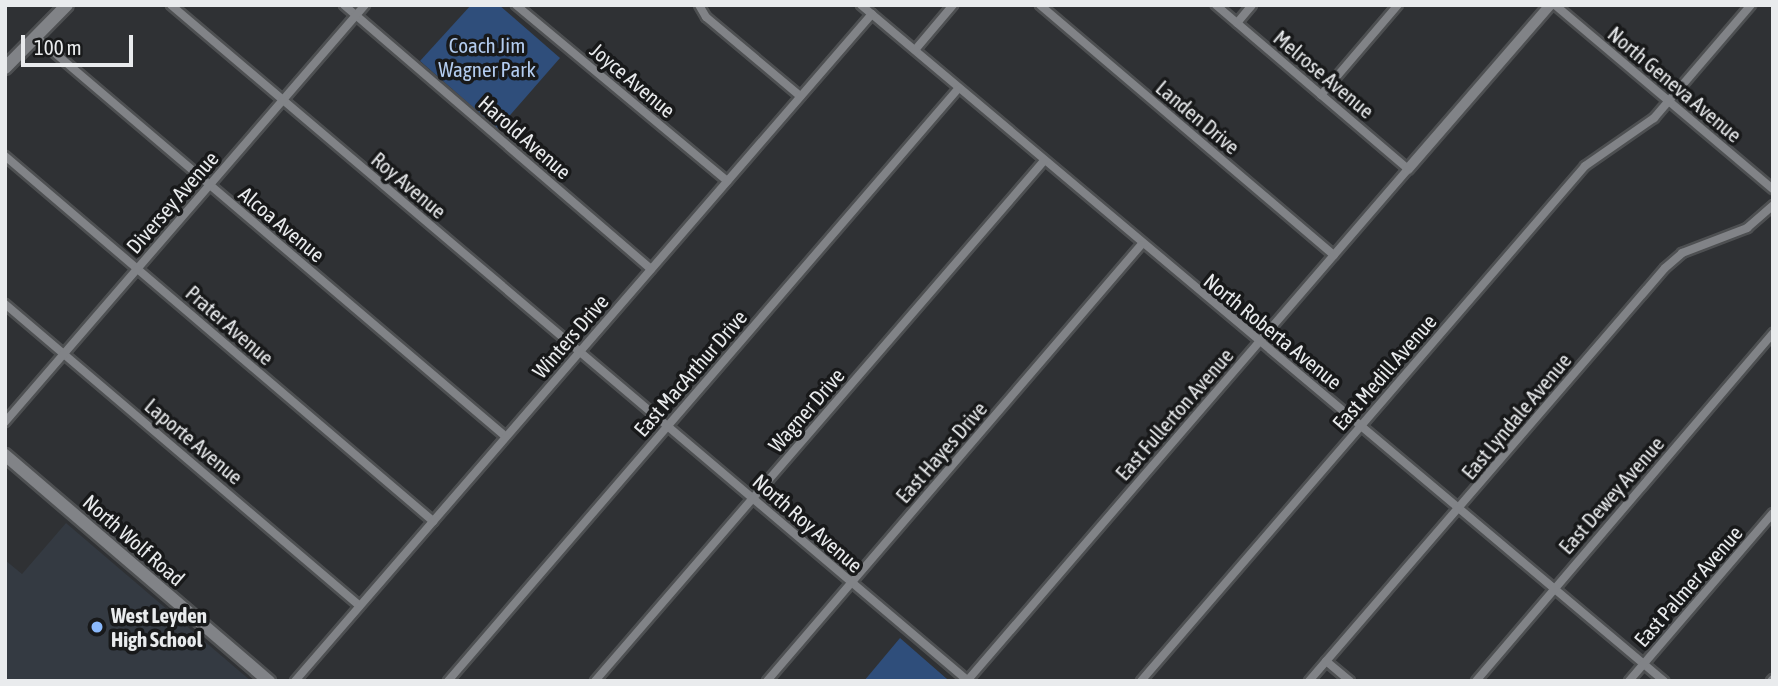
<!DOCTYPE html>
<html>
<head>
<meta charset="utf-8">
<style>
	body { margin:0 }
	#map { position:relative; width:1778px; height:686px; overflow:hidden; background:#2f3134; font-family:"Asap Condensed",sans-serif }
	div>[style] { position:absolute }
	.built>* { inset:0; background:#343a42 }
	.green>* { inset:0; background:#2f4e7b }
	.roads { filter:drop-shadow(2px 0 #4e5052) drop-shadow(-2px 0 #4e5052) drop-shadow(0 2px #4e5052) drop-shadow(0 -2px #4e5052) }
	.minor>* { height:8px; margin:-4px; padding:0 4px; transform-origin:4px; border-radius:4px; background:#818387 }
	.tertiary>* { height:10px; margin:-5px; padding:0 5px; transform-origin:5px; border-radius:5px; background:#818387 }
	.secondary>* { height:12px; margin:-6px; padding:0 6px; transform-origin:6px; border-radius:6px; background:#818387 }
	.dots>* { width:19px; height:19px; translate:-50% -50%; box-sizing:border-box; border:4px solid #18191a; border-radius:50% }
	span { translate:-50% -50%; white-space:nowrap; text-align:center; line-height:1.15; -webkit-text-stroke:7px #18191a; paint-order:stroke }
	.park-label { font-size:21px; color:#b3ccef }
	.street-label { font-size:21px; color:#e9ebed }
	.poi-label { font-size:21px; color:#e9ebed; font-weight:700 }
	.left { translate:0 -50%; text-align:left }
	.frame { position:absolute; inset:0; border:7px solid #e9ebed; pointer-events:none }
	.scale { position:absolute; left:21px; top:35px; width:112px; height:32px; box-sizing:border-box; border:4px solid #e9ebed; border-top:0; padding-left:9px; font-size:21px; line-height:24px; white-space:nowrap; color:#e9ebed; -webkit-text-stroke:5px #18191a; paint-order:stroke }
</style>
</head>
<body>
<div id="map">
	<div class="built">
		<i style="clip-path:polygon(66px 523px,251px 681px,5px 681px,5px 560px,22px 574px)"></i>
	</div>
	<div class="green">
		<i style="clip-path:polygon(471px 5px,499px 5px,560px 58px,498px 129px,420px 61px)"></i>
		<i style="clip-path:polygon(900px 638px,947px 679px,945px 681px,864px 681px)"></i>
	</div>
	<div class="roads">
		<div class="minor">
			<i style="left:171px;top:5px;width:1045px;rotate:40.3deg"></i>
			<i style="left:344px;top:5px;width:405px;rotate:40.7deg"></i>
			<i style="left:516px;top:5px;width:275px;rotate:39.8deg"></i>
			<i style="left:699px;top:5px;width:14px;rotate:60deg"></i>
			<i style="left:706px;top:17px;width:123px;rotate:40deg"></i>
			<i style="left:861px;top:5px;width:1050px;rotate:40.09deg"></i>
			<i style="left:1040px;top:5px;width:386px;rotate:40.4deg"></i>
			<i style="left:1555px;top:5px;width:285px;rotate:40.2deg"></i>
			<i style="left:1237px;top:23px;width:23px;rotate:-50deg"></i>
			<i style="left:36px;top:37px;width:616px;rotate:40.39deg"></i>
			<i style="left:915px;top:50px;width:59px;rotate:-49.8deg"></i>
			<i style="left:1321px;top:95px;width:118px;rotate:-49.5deg"></i>
			<i style="left:5px;top:156px;width:563px;rotate:40.46deg"></i>
			<i style="left:5px;top:304px;width:465px;rotate:40.4deg"></i>
			<i style="left:5px;top:422px;width:551px;rotate:-49.2deg"></i>
			<i style="left:1326px;top:661px;width:31px;rotate:40deg"></i>
			<i style="left:295px;top:681px;width:882px;rotate:-49.14deg"></i>
			<i style="left:448px;top:681px;width:781px;rotate:-49.26deg"></i>
			<i style="left:595px;top:681px;width:686px;rotate:-49.2deg"></i>
			<i style="left:767px;top:681px;width:574px;rotate:-49.38deg"></i>
			<i style="left:967px;top:681px;width:676px;rotate:-49.26deg"></i>
			<i style="left:1408px;top:169px;width:253px;rotate:-139.5deg"></i>
			<i style="left:1141px;top:681px;width:680px;rotate:-49.23deg"></i>
			<i style="left:1585px;top:166px;width:84px;rotate:-34.8deg"></i>
			<i style="left:1654px;top:118px;width:149px;rotate:-49.4deg"></i>
			<i style="left:1309px;top:681px;width:545px;rotate:-49.24deg"></i>
			<i style="left:1665px;top:268px;width:23px;rotate:-41deg"></i>
			<i style="left:1682px;top:253px;width:70px;rotate:-21deg"></i>
			<i style="left:1747px;top:228px;width:35px;rotate:-41deg"></i>
			<i style="left:1476px;top:681px;width:458px;rotate:-49.5deg"></i>
			<i style="left:1629px;top:681px;width:221px;rotate:-49.4deg"></i>
			<i style="left:1771px;top:681px;width:3px;rotate:-45deg"></i>
		</div>
		<div class="tertiary">
			<i style="left:1408px;top:169px;width:217px;rotate:-49.1deg"></i>
		</div>
		<div class="secondary">
			<i style="left:5px;top:68px;width:88px;rotate:-45.5deg"></i>
			<i style="left:5px;top:455px;width:348px;rotate:40.6deg"></i>
		</div>
	</div>
	<div class="dots">
		<i style="left:97px;top:627px;background:#8bb9fc"></i>
	</div>
	<div class="park-label">
		<span style="left:487px;top:57px">Coach Jim<br>Wagner Park</span>
	</div>
	<div class="street-label">
		<span style="left:1324px;top:74px;rotate:40deg">Melrose Avenue</span>
		<span style="left:633px;top:80px;rotate:40deg">Joyce Avenue</span>
		<span style="left:1675px;top:84px;rotate:40deg">North Geneva Avenue</span>
		<span style="left:1198px;top:117px;rotate:40deg">Landen Drive</span>
		<span style="left:525px;top:137px;rotate:41deg">Harold Avenue</span>
		<span style="left:409px;top:185px;rotate:40deg">Roy Avenue</span>
		<span style="left:172px;top:202px;rotate:-49deg">Diversey Avenue</span>
		<span style="left:282px;top:224px;rotate:40deg">Alcoa Avenue</span>
		<span style="left:230px;top:325px;rotate:41deg">Prater Avenue</span>
		<span style="left:1273px;top:331px;rotate:39deg">North Roberta Avenue</span>
		<span style="left:570px;top:336px;rotate:-49deg">Winters Drive</span>
		<span style="left:1384px;top:372px;rotate:-49deg">East Medill Avenue</span>
		<span style="left:690px;top:373px;rotate:-49deg">East MacArthur Drive</span>
		<span style="left:806px;top:410px;rotate:-49deg">Wagner Drive</span>
		<span style="left:1174px;top:414px;rotate:-49deg">East Fullerton Avenue</span>
		<span style="left:1516px;top:416px;rotate:-50deg">East Lyndale Avenue</span>
		<span style="left:194px;top:441px;rotate:40deg">Laporte Avenue</span>
		<span style="left:941px;top:452px;rotate:-49deg">East Hayes Drive</span>
		<span style="left:1611px;top:495px;rotate:-49deg">East Dewey Avenue</span>
		<span style="left:808px;top:523px;rotate:41deg">North Roy Avenue</span>
		<span style="left:134px;top:540px;rotate:41deg">North Wolf Road</span>
		<span style="left:1688px;top:586px;rotate:-49deg">East Palmer Avenue</span>
	</div>
	<div class="poi-label">
		<span class="left" style="left:111px;top:627px">West Leyden<br>High School</span>
	</div>
	<div class="frame"></div>
	<div class="scale">100 m</div>
</div>
</body>
</html>
